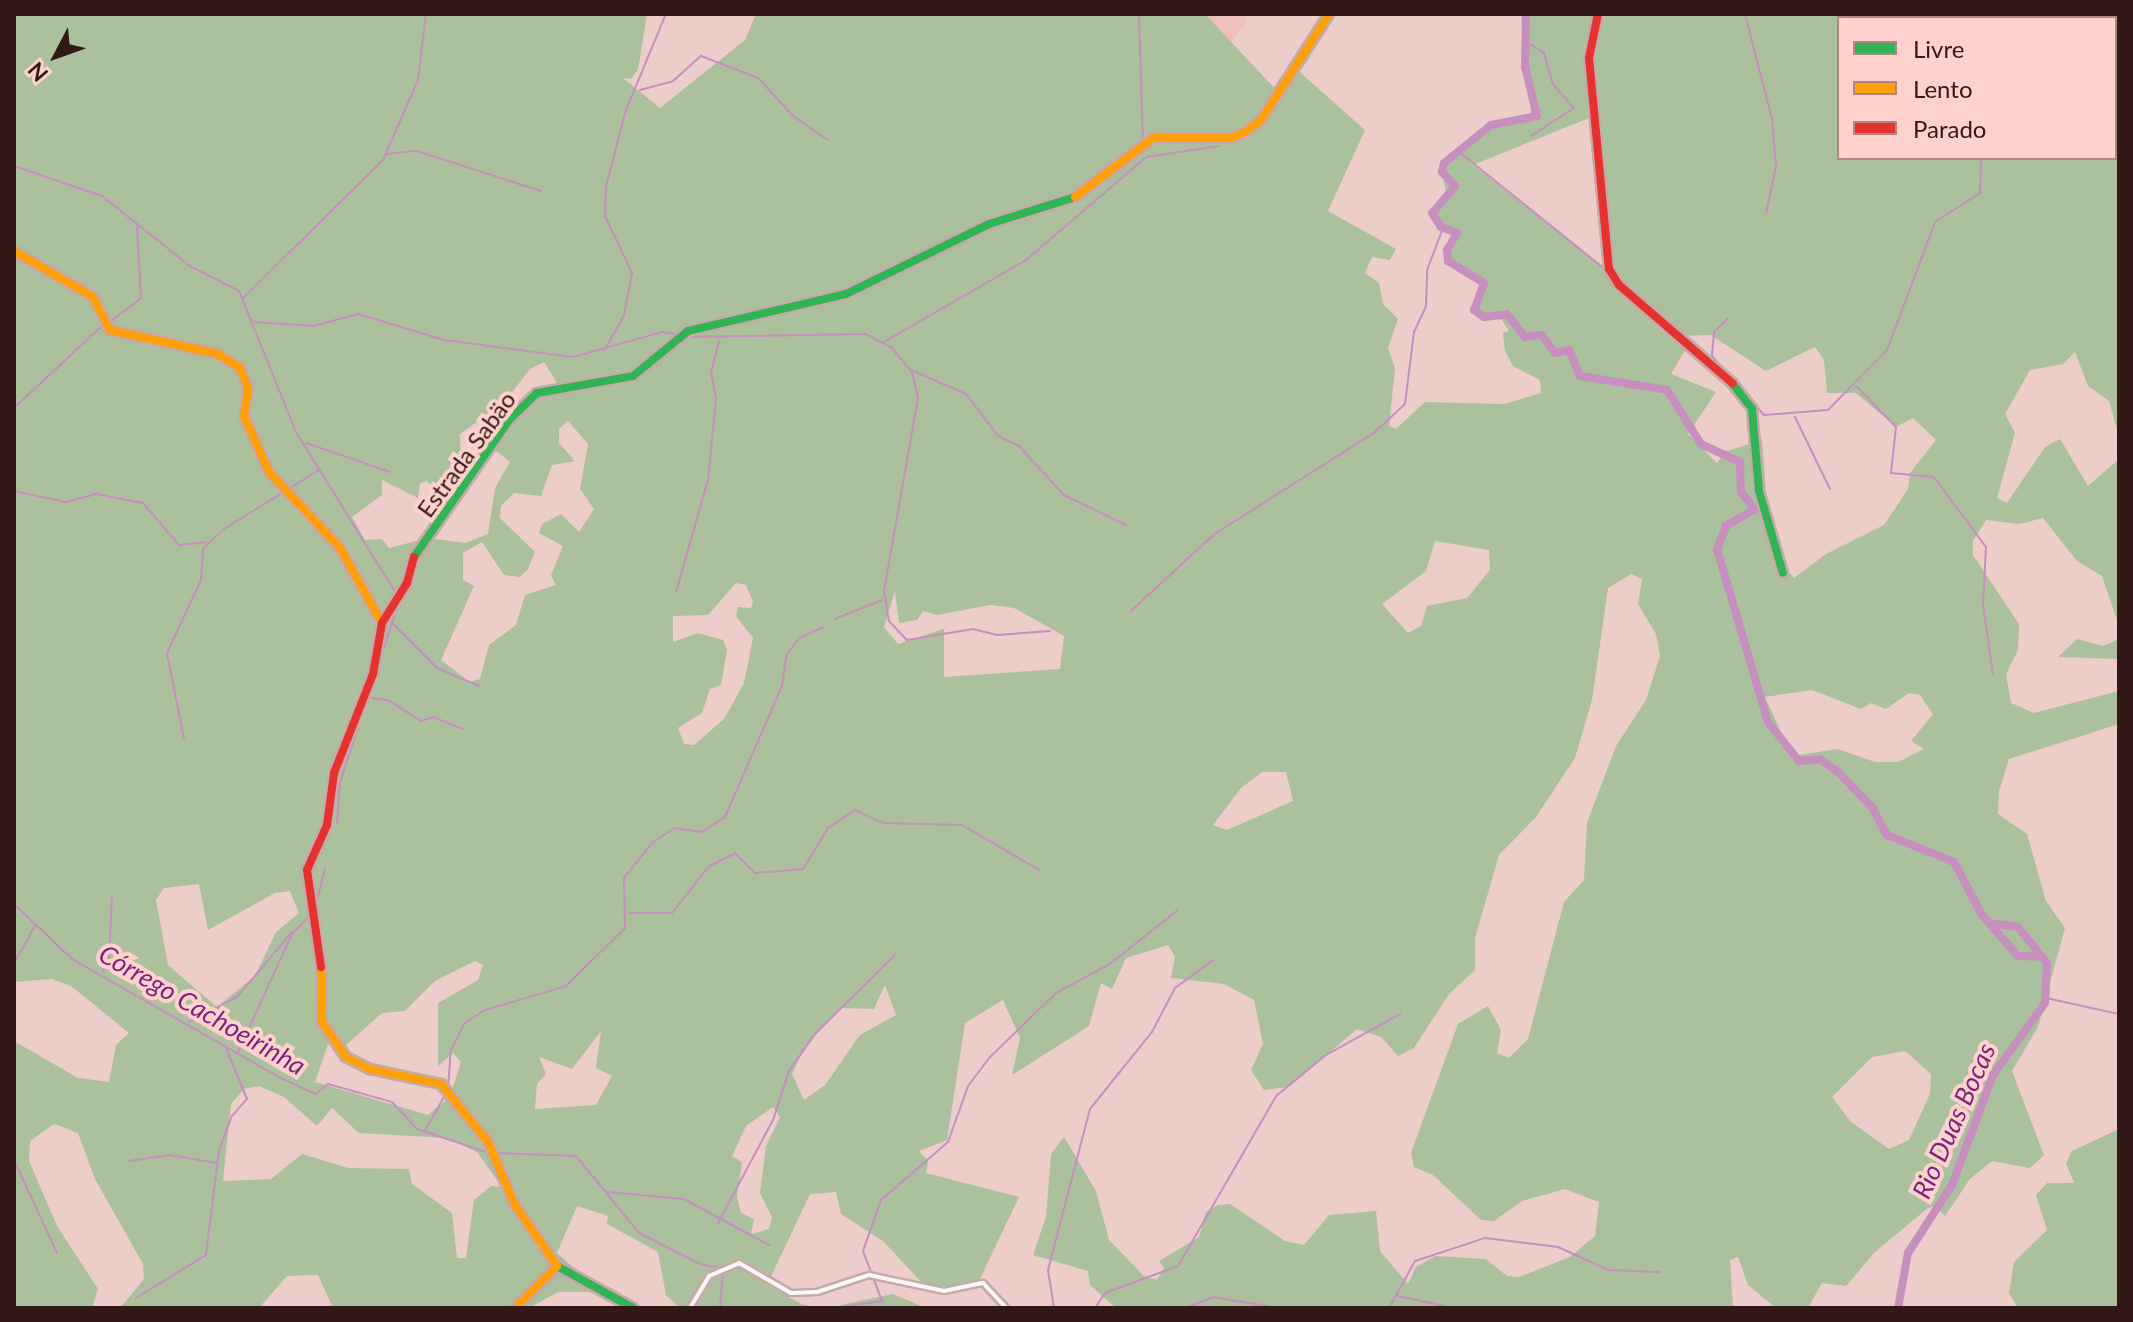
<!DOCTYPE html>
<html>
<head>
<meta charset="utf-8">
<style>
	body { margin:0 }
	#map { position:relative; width:2133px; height:1322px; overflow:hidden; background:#eccdca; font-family:Lato,sans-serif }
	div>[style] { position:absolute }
	.built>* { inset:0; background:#f2c0bc }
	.green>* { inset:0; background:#abc09c }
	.stream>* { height:2px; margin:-1px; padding:0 1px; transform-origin:1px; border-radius:1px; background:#c78ec0 }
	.river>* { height:8px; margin:-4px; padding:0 4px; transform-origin:4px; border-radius:4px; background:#c78ec0 }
	.roads { filter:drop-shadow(2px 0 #c5aaa8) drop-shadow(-2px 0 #c5aaa8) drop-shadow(0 2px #c5aaa8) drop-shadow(0 -2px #c5aaa8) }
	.street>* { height:4px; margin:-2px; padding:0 2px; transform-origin:2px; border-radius:2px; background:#fcf8f7 }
	.fast>* { height:8px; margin:-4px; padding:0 4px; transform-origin:4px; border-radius:4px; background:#30b455 }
	.slow>* { height:8px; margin:-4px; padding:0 4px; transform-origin:4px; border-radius:4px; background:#ff9f0a }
	.jam>* { height:8px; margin:-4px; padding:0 4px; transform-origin:4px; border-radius:4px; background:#e5322d }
	span { translate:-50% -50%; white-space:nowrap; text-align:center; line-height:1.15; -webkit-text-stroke:8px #fed1cd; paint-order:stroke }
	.street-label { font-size:24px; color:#321816 }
	.water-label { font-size:26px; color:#78257f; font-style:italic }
	.frame { position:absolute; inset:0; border:16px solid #321816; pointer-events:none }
	.legend { position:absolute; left:1837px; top:16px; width:280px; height:144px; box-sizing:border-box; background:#fed1cd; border:2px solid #ac8784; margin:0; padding:10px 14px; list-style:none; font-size:24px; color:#321816 }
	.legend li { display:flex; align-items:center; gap:16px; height:40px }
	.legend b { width:40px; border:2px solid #ac8784 }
	.north { position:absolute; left:16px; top:16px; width:80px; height:80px; -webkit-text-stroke:6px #fed1cd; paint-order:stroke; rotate:229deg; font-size:22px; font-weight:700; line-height:32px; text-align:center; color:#321816 }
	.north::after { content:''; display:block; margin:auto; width:28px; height:36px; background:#321816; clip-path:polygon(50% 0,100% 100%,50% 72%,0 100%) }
</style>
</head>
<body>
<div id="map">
	<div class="built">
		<i style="clip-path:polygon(1202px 14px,1241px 14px,1248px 20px,1231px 42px)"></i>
	</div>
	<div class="green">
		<i style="clip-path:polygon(evenodd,14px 14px,647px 14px,638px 70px,631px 79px,623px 78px,660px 108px,745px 40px,756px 14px,1205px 14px,1281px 95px,1294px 67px,1365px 130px,1328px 211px,1396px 249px,1390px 260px,1372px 257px,1365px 273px,1379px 283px,1383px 304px,1398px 319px,1388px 348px,1395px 368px,1389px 426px,1396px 429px,1425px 402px,1504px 404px,1541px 393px,1540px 380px,1513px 366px,1505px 351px,1503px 333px,1509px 331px,1502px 320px,1474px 313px,1482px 287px,1444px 259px,1456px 234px,1438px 227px,1431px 214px,1447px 196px,1440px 166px,1507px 119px,1525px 121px,1531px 114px,1521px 14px,2119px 14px,2119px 437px,2109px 401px,2088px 386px,2075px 352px,2063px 364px,2030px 370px,2005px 414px,2015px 433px,1997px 498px,2007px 503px,2045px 447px,2060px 439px,2088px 486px,2119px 459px,2119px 626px,2102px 576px,2077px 561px,2043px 518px,2019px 524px,1986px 520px,1973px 541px,1973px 555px,2019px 624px,2018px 650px,2006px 674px,2011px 703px,2034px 713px,2119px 691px,2119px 724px,2009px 759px,1999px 791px,1998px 814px,2027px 834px,2046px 901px,2065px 928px,2038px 1027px,2012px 1071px,2044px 1155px,2030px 1168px,1992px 1161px,1970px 1179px,1945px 1216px,1936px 1206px,1928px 1208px,1875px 1252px,1846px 1286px,1822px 1283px,1808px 1308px,1776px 1308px,1748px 1285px,1738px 1257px,1730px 1260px,1733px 1308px,1116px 1308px,1090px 1285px,1088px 1271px,1033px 1255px,1046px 1217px,1051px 1154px,1064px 1137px,1096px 1191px,1109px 1240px,1144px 1276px,1157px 1280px,1164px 1268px,1159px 1261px,1199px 1237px,1206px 1212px,1218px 1205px,1230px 1204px,1285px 1241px,1304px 1245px,1329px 1215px,1376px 1211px,1380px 1251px,1408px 1284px,1416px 1267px,1435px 1256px,1486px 1259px,1507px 1276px,1519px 1277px,1570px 1257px,1595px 1236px,1599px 1202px,1565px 1189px,1522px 1201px,1494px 1221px,1481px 1220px,1433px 1175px,1414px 1167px,1411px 1153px,1458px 1024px,1488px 1006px,1501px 1030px,1497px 1053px,1509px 1058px,1528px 1039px,1564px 902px,1584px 880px,1587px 823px,1616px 746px,1646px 700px,1660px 656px,1656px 634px,1638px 604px,1642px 579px,1631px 574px,1608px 588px,1592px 700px,1575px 758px,1536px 817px,1499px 855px,1475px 938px,1475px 970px,1449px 994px,1414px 1048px,1398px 1056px,1381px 1037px,1357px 1029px,1289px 1087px,1264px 1090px,1251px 1070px,1263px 1044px,1254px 1000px,1224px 984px,1171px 978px,1175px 957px,1168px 945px,1126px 958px,1112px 989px,1101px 983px,1089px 1026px,1012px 1075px,1020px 1038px,1003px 1000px,965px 1023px,947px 1140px,919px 1151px,928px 1161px,926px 1173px,1019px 1197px,978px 1283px,950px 1293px,926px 1287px,883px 1241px,841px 1214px,836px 1192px,810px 1194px,767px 1285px,803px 1305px,828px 1308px,680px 1308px,666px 1295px,658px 1252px,607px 1224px,608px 1216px,577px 1206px,557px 1253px,601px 1292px,558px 1292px,529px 1308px,333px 1308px,318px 1275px,287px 1276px,259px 1308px,120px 1308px,144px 1279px,143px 1264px,95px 1179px,78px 1133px,54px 1124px,30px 1141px,29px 1161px,57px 1226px,98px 1289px,92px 1308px,14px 1308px,14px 1041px,78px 1078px,109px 1082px,116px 1045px,129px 1033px,71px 986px,52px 979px,14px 982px,14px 14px,1839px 18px,2115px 18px,2115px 158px,1839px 158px,1839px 18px,14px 14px,1594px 116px,1599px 197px,1608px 271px,1473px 165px,1594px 116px,14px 14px,1711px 335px,1766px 371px,1815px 347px,1824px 360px,1827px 393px,1856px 393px,1896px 427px,1913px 418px,1936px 440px,1910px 473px,1908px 489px,1884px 525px,1826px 554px,1794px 578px,1784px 566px,1766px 493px,1762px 440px,1724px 452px,1717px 463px,1688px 434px,1716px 392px,1671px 374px,1689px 343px,1681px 336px,1711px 335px,14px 14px,544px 362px,558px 385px,531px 399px,495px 450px,510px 462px,495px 488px,488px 534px,465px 543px,428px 538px,389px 548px,382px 539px,365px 540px,352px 517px,382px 495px,382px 480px,418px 498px,420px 483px,427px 481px,440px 496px,439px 481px,461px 465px,460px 434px,481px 419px,486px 426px,530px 369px,544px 362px,14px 14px,568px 421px,588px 444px,580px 489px,594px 509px,579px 532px,561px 514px,542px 524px,539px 533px,563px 546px,551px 575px,556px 585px,525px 595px,516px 625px,489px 645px,480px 679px,470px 682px,441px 660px,474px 586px,463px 580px,463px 553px,482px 542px,504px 575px,520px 577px,528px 569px,535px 552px,500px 518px,501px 506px,514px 493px,541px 496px,552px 465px,575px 461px,559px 443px,559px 429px,568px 421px,14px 14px,1435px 541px,1489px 550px,1490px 570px,1467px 598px,1427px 606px,1421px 626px,1408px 633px,1382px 604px,1426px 571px,1435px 541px,14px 14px,736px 583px,746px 585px,753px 602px,751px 608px,738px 607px,736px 616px,753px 638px,744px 683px,724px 719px,694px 745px,684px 744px,678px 728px,702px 713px,710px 689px,721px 685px,727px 650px,723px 640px,698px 633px,673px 642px,673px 616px,708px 615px,736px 583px,14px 14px,895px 591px,899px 623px,917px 620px,923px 611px,937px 615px,990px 605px,1014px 608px,1064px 636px,1060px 669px,944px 677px,944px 629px,898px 644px,884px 627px,895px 591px,14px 14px,1812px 690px,1861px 709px,1871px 703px,1886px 709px,1909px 693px,1920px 695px,1933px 714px,1911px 741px,1924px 749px,1898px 762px,1875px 762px,1838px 749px,1792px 756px,1765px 697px,1812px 690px,14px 14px,1262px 772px,1286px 772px,1293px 801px,1227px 830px,1213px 825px,1241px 788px,1262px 772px,14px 14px,199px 884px,208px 930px,275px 893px,290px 891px,299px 913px,276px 932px,255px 976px,217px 1007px,168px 965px,156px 900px,164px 888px,199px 884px,14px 14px,475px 961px,483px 965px,478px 980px,438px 1003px,438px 1066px,453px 1053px,461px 1062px,450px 1097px,428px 1115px,315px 1082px,328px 1044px,345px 1046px,382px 1013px,405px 1011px,435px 981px,475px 961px,14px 14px,885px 985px,896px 1015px,860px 1035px,825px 1085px,804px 1100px,792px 1074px,805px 1047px,840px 1008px,874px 1009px,885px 985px,14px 14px,601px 1031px,596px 1068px,612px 1076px,596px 1105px,535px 1109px,537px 1084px,546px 1074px,539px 1057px,572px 1069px,601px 1031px,14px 14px,1905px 1051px,1931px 1074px,1930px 1094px,1909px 1140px,1889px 1149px,1851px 1122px,1832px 1097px,1872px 1057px,1905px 1051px,14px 14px,259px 1086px,284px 1097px,317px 1126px,332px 1108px,359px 1133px,447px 1138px,477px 1152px,502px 1187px,491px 1186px,474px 1200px,466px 1258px,457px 1258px,452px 1213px,412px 1184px,409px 1169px,348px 1168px,302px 1154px,271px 1179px,223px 1181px,231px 1104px,244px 1089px,259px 1086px,14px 14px,773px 1107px,780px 1117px,766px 1146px,760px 1193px,772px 1217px,769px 1229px,751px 1234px,754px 1219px,741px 1213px,737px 1197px,742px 1162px,732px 1156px,746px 1126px,773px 1107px)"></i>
		<i style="clip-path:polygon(2077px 639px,2103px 646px,2119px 639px,2119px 659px,2058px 657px)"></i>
		<i style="clip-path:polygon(2119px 1129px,2119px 1308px,2018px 1308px,2009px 1293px,2014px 1262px,2047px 1230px,2036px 1195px,2047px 1183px,2074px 1183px,2066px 1163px,2072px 1151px)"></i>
		<i style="clip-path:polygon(893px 1294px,926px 1308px,834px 1308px,845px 1304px)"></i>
	</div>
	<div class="stream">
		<i style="left:1745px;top:14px;width:108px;rotate:75.6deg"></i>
		<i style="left:1772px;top:119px;width:47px;rotate:85.1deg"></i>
		<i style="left:1776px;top:166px;width:48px;rotate:102deg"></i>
		<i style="left:2098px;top:14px;width:4px;rotate:76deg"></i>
		<i style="left:1139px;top:17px;width:126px;rotate:88.2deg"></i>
		<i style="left:2014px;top:18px;width:4px;rotate:-90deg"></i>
		<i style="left:1526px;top:42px;width:21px;rotate:31deg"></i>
		<i style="left:1544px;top:53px;width:32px;rotate:74deg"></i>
		<i style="left:1553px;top:84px;width:32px;rotate:49deg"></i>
		<i style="left:1574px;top:108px;width:51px;rotate:146.9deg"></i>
		<i style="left:2115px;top:52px;width:7px;rotate:56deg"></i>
		<i style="left:640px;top:90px;width:34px;rotate:-15deg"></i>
		<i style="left:673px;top:81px;width:38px;rotate:-42deg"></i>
		<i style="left:701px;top:56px;width:61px;rotate:21.1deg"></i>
		<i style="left:758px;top:78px;width:52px;rotate:47.4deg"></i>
		<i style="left:793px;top:116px;width:42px;rotate:34.4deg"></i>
		<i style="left:1458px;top:151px;width:189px;rotate:38.8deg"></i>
		<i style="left:386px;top:154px;width:31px;rotate:-6deg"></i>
		<i style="left:417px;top:151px;width:130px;rotate:17.9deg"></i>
		<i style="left:14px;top:166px;width:93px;rotate:18.8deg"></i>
		<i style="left:102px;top:196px;width:112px;rotate:38.5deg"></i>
		<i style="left:190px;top:266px;width:55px;rotate:27deg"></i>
		<i style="left:239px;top:291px;width:152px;rotate:68deg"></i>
		<i style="left:296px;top:432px;width:190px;rotate:58.2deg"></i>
		<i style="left:243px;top:298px;width:197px;rotate:-44.6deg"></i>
		<i style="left:383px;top:160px;width:87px;rotate:-66.4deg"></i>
		<i style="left:418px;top:80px;width:66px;rotate:-83.1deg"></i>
		<i style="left:1728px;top:318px;width:20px;rotate:135deg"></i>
		<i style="left:1714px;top:332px;width:24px;rotate:95deg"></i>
		<i style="left:1712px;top:356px;width:79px;rotate:48.6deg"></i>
		<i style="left:1764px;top:415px;width:64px;rotate:-4.5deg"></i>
		<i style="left:1828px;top:410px;width:84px;rotate:-45.5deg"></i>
		<i style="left:1887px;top:350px;width:137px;rotate:-69.4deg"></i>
		<i style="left:1935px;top:222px;width:54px;rotate:-32.8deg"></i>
		<i style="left:1980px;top:193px;width:35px;rotate:-88deg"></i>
		<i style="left:111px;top:321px;width:38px;rotate:-37deg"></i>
		<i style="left:141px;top:298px;width:72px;rotate:-93.2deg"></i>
		<i style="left:255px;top:322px;width:58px;rotate:3.9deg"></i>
		<i style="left:313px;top:326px;width:47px;rotate:-14.9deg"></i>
		<i style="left:358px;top:314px;width:90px;rotate:16.8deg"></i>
		<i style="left:444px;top:340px;width:130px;rotate:7.5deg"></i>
		<i style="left:573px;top:357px;width:92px;rotate:-15.7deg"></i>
		<i style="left:662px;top:332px;width:18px;rotate:9deg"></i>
		<i style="left:686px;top:337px;width:179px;rotate:-1deg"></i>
		<i style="left:865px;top:334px;width:29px;rotate:27deg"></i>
		<i style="left:891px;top:347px;width:33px;rotate:50deg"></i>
		<i style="left:912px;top:372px;width:27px;rotate:77deg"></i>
		<i style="left:918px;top:398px;width:195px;rotate:100deg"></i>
		<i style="left:884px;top:590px;width:31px;rotate:81deg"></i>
		<i style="left:889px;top:621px;width:26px;rotate:47deg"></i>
		<i style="left:907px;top:640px;width:67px;rotate:-9.5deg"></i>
		<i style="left:973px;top:629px;width:25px;rotate:14deg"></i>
		<i style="left:997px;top:635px;width:53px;rotate:-4.3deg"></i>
		<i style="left:884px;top:342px;width:164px;rotate:-30deg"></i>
		<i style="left:1026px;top:260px;width:158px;rotate:-40.6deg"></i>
		<i style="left:1146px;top:157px;width:74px;rotate:-8.6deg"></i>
		<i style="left:604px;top:351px;width:41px;rotate:-60.9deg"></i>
		<i style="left:624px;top:315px;width:43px;rotate:-79.2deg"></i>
		<i style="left:632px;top:273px;width:63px;rotate:-115.3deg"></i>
		<i style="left:605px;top:216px;width:30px;rotate:-88deg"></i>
		<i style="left:606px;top:186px;width:79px;rotate:-75.3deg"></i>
		<i style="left:626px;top:110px;width:104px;rotate:-67.4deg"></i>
		<i style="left:911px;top:370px;width:60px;rotate:23.6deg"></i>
		<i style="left:966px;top:394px;width:53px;rotate:52.7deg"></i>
		<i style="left:998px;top:436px;width:23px;rotate:25deg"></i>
		<i style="left:1019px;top:446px;width:67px;rotate:47.4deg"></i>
		<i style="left:1064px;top:495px;width:69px;rotate:25.8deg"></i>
		<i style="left:1856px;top:386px;width:57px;rotate:45.7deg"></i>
		<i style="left:1896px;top:427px;width:46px;rotate:96.2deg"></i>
		<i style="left:1891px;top:473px;width:43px;rotate:5.3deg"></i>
		<i style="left:1934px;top:477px;width:87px;rotate:53.4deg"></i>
		<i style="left:1986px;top:547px;width:58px;rotate:93deg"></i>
		<i style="left:1983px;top:605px;width:70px;rotate:81.8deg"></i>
		<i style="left:14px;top:408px;width:122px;rotate:-43deg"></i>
		<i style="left:1795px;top:417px;width:80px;rotate:64.1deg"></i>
		<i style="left:306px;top:443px;width:89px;rotate:19deg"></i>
		<i style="left:14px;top:491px;width:53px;rotate:11.9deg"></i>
		<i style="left:66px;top:502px;width:31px;rotate:-15deg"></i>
		<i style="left:96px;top:494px;width:48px;rotate:10.8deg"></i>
		<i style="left:143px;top:503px;width:55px;rotate:49.4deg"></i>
		<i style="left:179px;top:545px;width:27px;rotate:-6deg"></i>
		<i style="left:676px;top:592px;width:116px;rotate:-74.1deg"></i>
		<i style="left:708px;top:480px;width:82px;rotate:-84.4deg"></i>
		<i style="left:716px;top:398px;width:25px;rotate:-101deg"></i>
		<i style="left:711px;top:373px;width:33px;rotate:-76deg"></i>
		<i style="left:1131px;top:611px;width:112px;rotate:-42.8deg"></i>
		<i style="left:1213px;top:535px;width:192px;rotate:-32.4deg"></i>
		<i style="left:1375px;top:432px;width:41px;rotate:-43deg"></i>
		<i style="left:1405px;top:404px;width:73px;rotate:-82.9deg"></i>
		<i style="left:1414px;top:332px;width:29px;rotate:-65deg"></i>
		<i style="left:1426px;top:306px;width:36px;rotate:-88deg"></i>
		<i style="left:1427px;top:270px;width:45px;rotate:-69.1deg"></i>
		<i style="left:835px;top:619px;width:51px;rotate:-22deg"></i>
		<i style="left:392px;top:623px;width:64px;rotate:45deg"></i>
		<i style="left:437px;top:668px;width:46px;rotate:23.2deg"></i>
		<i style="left:372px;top:698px;width:18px;rotate:9deg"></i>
		<i style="left:390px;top:701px;width:37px;rotate:33deg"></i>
		<i style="left:421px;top:721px;width:13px;rotate:-18deg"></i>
		<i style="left:433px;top:717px;width:32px;rotate:22deg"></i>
		<i style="left:184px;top:739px;width:88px;rotate:-101.2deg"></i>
		<i style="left:167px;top:653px;width:81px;rotate:-65deg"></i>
		<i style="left:201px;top:580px;width:31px;rotate:-86deg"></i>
		<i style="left:203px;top:549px;width:29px;rotate:-44deg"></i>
		<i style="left:224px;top:529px;width:112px;rotate:-31.8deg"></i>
		<i style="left:337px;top:823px;width:40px;rotate:-85.7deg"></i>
		<i style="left:340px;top:783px;width:194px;rotate:-72deg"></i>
		<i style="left:14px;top:904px;width:80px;rotate:43.5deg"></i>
		<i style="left:72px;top:959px;width:241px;rotate:29.7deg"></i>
		<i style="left:281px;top:1078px;width:38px;rotate:25deg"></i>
		<i style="left:316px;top:1094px;width:16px;rotate:-40deg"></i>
		<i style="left:328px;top:1084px;width:66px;rotate:15.7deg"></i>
		<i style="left:392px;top:1102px;width:37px;rotate:47deg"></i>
		<i style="left:417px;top:1129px;width:76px;rotate:18.4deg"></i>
		<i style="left:315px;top:909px;width:42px;rotate:-76.3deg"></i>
		<i style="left:629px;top:913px;width:43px"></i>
		<i style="left:672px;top:913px;width:58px;rotate:-52deg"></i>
		<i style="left:708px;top:867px;width:30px;rotate:-27deg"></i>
		<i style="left:735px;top:853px;width:28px;rotate:45deg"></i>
		<i style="left:755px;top:873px;width:48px;rotate:-4.8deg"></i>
		<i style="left:803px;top:869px;width:48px;rotate:-58.6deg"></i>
		<i style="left:828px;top:828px;width:32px;rotate:-34deg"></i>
		<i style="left:855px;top:810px;width:31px;rotate:25deg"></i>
		<i style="left:883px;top:823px;width:79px;rotate:1.5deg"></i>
		<i style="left:962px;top:825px;width:89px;rotate:30.3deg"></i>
		<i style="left:14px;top:963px;width:43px;rotate:-60.4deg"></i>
		<i style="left:103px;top:971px;width:13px;rotate:-63deg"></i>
		<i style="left:109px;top:959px;width:64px;rotate:-87.3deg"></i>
		<i style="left:2046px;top:998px;width:75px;rotate:12.4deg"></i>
		<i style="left:189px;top:1022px;width:54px;rotate:-27.5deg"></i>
		<i style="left:237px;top:997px;width:85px;rotate:-49.8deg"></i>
		<i style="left:238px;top:1052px;width:130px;rotate:-65.4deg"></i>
		<i style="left:292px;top:934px;width:28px;rotate:-46deg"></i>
		<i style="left:448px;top:1089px;width:39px;rotate:-86deg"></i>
		<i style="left:451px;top:1050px;width:30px;rotate:-63deg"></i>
		<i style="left:465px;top:1023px;width:24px;rotate:-33deg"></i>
		<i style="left:485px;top:1010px;width:84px;rotate:-16.5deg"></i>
		<i style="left:566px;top:986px;width:83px;rotate:-44.5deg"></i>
		<i style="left:625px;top:928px;width:50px;rotate:-91.1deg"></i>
		<i style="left:624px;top:878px;width:45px;rotate:-51.3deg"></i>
		<i style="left:652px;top:843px;width:27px;rotate:-34deg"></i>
		<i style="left:674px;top:828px;width:28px;rotate:8deg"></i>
		<i style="left:702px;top:832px;width:27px;rotate:-33deg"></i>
		<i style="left:725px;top:817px;width:143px;rotate:-66.5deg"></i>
		<i style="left:782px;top:686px;width:30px;rotate:-82deg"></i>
		<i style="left:786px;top:656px;width:22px;rotate:-54deg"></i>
		<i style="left:799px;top:638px;width:27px;rotate:-24deg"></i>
		<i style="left:425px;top:1131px;width:41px;rotate:-60.9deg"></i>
		<i style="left:496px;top:1153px;width:80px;rotate:2.1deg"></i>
		<i style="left:576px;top:1156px;width:99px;rotate:50.7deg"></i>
		<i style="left:639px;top:1233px;width:68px;rotate:26.9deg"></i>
		<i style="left:700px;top:1264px;width:20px;rotate:11deg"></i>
		<i style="left:14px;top:1160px;width:102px;rotate:65.2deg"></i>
		<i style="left:129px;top:1161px;width:41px;rotate:-8.3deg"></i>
		<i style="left:170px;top:1155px;width:47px;rotate:9.9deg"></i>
		<i style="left:607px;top:1192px;width:77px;rotate:5.2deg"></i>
		<i style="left:684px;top:1199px;width:97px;rotate:28.4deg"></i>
		<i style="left:718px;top:1223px;width:117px;rotate:-61.9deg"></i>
		<i style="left:773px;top:1120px;width:52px;rotate:-71.9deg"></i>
		<i style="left:789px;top:1071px;width:45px;rotate:-54.9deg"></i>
		<i style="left:815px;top:1034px;width:112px;rotate:-44.6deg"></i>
		<i style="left:1397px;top:1296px;width:59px;rotate:11.7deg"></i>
		<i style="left:136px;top:1298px;width:82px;rotate:-31.6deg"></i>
		<i style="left:206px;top:1255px;width:105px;rotate:-82.9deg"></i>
		<i style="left:219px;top:1151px;width:37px;rotate:-70deg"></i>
		<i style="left:232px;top:1116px;width:23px;rotate:-49deg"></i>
		<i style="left:247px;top:1099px;width:55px;rotate:-112.4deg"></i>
		<i style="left:720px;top:1308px;width:35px;rotate:-85deg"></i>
		<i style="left:835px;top:1308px;width:48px;rotate:-8.5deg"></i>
		<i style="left:882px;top:1301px;width:53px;rotate:-110.8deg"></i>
		<i style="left:863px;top:1251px;width:54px;rotate:-70.6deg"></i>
		<i style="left:881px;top:1200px;width:89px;rotate:-40.9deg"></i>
		<i style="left:948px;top:1142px;width:59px;rotate:-70.3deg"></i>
		<i style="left:968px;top:1086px;width:35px;rotate:-53deg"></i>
		<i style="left:989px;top:1058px;width:93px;rotate:-44.1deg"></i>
		<i style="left:1056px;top:993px;width:61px;rotate:-28.2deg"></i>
		<i style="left:1110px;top:964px;width:87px;rotate:-38.5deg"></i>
		<i style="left:1054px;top:1308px;width:38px;rotate:-99deg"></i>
		<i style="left:1048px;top:1270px;width:166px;rotate:-75.4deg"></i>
		<i style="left:1090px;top:1109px;width:99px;rotate:-51.2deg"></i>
		<i style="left:1152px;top:1032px;width:50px;rotate:-62.4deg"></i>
		<i style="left:1175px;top:988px;width:47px;rotate:-36.4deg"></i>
		<i style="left:1095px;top:1308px;width:18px;rotate:-56deg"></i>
		<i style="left:1105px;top:1293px;width:78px;rotate:-20.3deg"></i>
		<i style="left:1178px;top:1266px;width:196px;rotate:-60deg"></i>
		<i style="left:1276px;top:1096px;width:65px;rotate:-39.4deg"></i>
		<i style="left:1326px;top:1055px;width:85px;rotate:-29deg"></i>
		<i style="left:1185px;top:1308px;width:30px;rotate:-21deg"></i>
		<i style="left:1213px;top:1297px;width:67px;rotate:9.5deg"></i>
		<i style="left:1389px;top:1308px;width:54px;rotate:-61deg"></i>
		<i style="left:1415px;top:1261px;width:74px;rotate:-18.2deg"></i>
		<i style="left:1485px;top:1238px;width:74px;rotate:7deg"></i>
		<i style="left:1558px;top:1247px;width:56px;rotate:24.3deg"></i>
		<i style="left:1609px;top:1270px;width:50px;rotate:2.3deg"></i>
	</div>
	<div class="river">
		<i style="left:1526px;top:14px;width:53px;rotate:91.1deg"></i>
		<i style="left:1525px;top:67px;width:50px;rotate:76.2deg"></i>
		<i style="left:1537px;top:116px;width:47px;rotate:168.9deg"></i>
		<i style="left:1491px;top:125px;width:60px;rotate:141deg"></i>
		<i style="left:1444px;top:163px;width:9px;rotate:103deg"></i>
		<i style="left:1442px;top:172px;width:19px;rotate:47deg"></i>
		<i style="left:1455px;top:186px;width:35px;rotate:130deg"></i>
		<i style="left:1432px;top:213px;width:17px;rotate:57deg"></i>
		<i style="left:1441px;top:227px;width:17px;rotate:21deg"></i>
		<i style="left:1457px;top:233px;width:20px;rotate:120deg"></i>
		<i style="left:1447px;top:250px;width:11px;rotate:85deg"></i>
		<i style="left:1448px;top:261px;width:42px;rotate:31.4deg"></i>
		<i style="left:1484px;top:283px;width:29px;rotate:110deg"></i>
		<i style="left:1474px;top:310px;width:12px;rotate:35deg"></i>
		<i style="left:1484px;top:317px;width:23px;rotate:-7deg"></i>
		<i style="left:1507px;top:314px;width:29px;rotate:52deg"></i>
		<i style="left:1525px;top:337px;width:17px;rotate:-7deg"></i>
		<i style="left:1542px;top:335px;width:22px;rotate:54deg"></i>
		<i style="left:1555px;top:353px;width:14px;rotate:-12deg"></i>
		<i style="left:1569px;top:350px;width:28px;rotate:67deg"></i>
		<i style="left:1580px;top:376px;width:88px;rotate:9.1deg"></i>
		<i style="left:1667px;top:390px;width:64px;rotate:57.8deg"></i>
		<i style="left:1701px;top:444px;width:43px;rotate:24.8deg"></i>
		<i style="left:1740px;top:462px;width:30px;rotate:88deg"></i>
		<i style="left:1741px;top:492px;width:22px;rotate:51deg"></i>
		<i style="left:1755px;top:509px;width:34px;rotate:150deg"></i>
		<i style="left:1726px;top:526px;width:25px;rotate:111deg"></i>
		<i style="left:1717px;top:549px;width:180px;rotate:73.6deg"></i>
		<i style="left:1768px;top:722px;width:50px;rotate:51.5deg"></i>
		<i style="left:1799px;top:761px;width:21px;rotate:-5deg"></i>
		<i style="left:1820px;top:759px;width:22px;rotate:36deg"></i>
		<i style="left:1838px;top:772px;width:49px;rotate:45.8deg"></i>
		<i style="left:1872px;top:807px;width:32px;rotate:62deg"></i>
		<i style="left:1887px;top:835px;width:72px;rotate:21.9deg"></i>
		<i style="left:1954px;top:862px;width:60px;rotate:62.2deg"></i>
		<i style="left:1982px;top:915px;width:55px;rotate:48.7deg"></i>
		<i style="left:2018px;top:956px;width:24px;rotate:2deg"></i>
		<i style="left:1898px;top:1308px;width:56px;rotate:-79.7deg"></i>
		<i style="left:1908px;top:1253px;width:81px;rotate:-57.1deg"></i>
		<i style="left:1952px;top:1185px;width:117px;rotate:-69.6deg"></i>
		<i style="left:1993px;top:1075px;width:89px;rotate:-54.2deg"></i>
		<i style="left:2045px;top:1003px;width:40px;rotate:-87.1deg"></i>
		<i style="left:2047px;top:963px;width:46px;rotate:-128.9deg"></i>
		<i style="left:2018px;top:927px;width:27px;rotate:-172deg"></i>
	</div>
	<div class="roads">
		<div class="street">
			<i style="left:690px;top:1308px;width:37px;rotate:-59deg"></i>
			<i style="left:709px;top:1276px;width:33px;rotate:-23deg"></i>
			<i style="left:739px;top:1263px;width:60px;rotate:30deg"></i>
			<i style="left:791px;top:1293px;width:26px;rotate:-2deg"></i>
			<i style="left:817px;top:1292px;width:55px;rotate:-18.1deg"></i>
			<i style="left:869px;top:1275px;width:77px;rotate:12deg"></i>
			<i style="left:944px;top:1291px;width:40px;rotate:-12deg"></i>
			<i style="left:983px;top:1283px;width:34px;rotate:47deg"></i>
		</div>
		<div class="fast">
			<i style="left:1732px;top:383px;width:33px;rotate:52deg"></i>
			<i style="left:1752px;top:409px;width:82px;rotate:85.1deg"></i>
			<i style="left:1759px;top:491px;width:85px;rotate:73.7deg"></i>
			<i style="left:414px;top:557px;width:168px;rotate:-55.2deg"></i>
			<i style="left:510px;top:419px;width:37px;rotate:-44deg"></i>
			<i style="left:537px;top:393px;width:97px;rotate:-10deg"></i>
			<i style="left:633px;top:376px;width:71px;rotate:-39.3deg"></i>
			<i style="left:688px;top:331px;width:162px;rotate:-13.2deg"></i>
			<i style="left:846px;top:294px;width:159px;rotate:-26.1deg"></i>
			<i style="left:989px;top:224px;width:90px;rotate:-17.4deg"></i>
			<i style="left:557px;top:1266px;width:87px;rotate:28.9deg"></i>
		</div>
		<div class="slow">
			<i style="left:1075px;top:197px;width:98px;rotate:-37.1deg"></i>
			<i style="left:1153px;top:138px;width:78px"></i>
			<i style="left:1231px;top:138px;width:15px;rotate:-23deg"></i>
			<i style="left:1245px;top:132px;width:20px;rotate:-37deg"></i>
			<i style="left:1261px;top:120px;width:126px;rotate:-57.3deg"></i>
			<i style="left:14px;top:251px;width:91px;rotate:30.2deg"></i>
			<i style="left:93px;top:297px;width:37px;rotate:63deg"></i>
			<i style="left:110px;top:330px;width:111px;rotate:12.5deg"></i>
			<i style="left:218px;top:354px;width:26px;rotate:32deg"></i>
			<i style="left:240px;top:368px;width:22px;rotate:68deg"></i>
			<i style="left:248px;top:388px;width:28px;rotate:98deg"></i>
			<i style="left:244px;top:416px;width:61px;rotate:65.9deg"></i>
			<i style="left:269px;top:472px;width:104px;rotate:46.9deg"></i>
			<i style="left:340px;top:548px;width:86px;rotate:60.8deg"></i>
			<i style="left:321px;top:967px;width:55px;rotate:89deg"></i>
			<i style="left:322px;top:1022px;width:42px;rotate:55.6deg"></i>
			<i style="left:346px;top:1057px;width:27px;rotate:27deg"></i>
			<i style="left:370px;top:1069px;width:73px;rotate:11.9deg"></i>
			<i style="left:441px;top:1084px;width:75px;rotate:51deg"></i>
			<i style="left:488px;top:1142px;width:69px;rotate:66.8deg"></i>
			<i style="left:515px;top:1205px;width:74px;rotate:55.5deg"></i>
			<i style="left:557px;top:1266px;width:59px;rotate:135deg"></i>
		</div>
		<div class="jam">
			<i style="left:1598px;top:14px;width:45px;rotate:101.6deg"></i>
			<i style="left:1589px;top:58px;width:212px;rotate:84.6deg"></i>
			<i style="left:1609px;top:269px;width:19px;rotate:58deg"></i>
			<i style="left:1619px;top:285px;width:150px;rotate:40.9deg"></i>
			<i style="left:321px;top:967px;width:98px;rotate:-98.2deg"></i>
			<i style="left:307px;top:870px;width:49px;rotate:-66deg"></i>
			<i style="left:327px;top:825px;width:52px;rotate:-82.3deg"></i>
			<i style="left:334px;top:773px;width:106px;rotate:-68.5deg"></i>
			<i style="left:373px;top:674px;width:52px;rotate:-80deg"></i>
			<i style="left:382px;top:623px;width:47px;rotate:-58deg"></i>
			<i style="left:407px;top:583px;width:27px;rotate:-75deg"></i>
		</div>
	</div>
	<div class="street-label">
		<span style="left:466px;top:454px;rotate:-54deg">Estrada Sabäo</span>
	</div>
	<div class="water-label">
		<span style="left:202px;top:1010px;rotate:30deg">Córrego Cachoeirinha</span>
		<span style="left:1954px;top:1121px;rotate:-66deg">Rio Duas Bocas</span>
	</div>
	<div class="frame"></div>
	<ul class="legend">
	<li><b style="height:10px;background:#30b455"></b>Livre</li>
	<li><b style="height:10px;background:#ff9f0a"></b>Lento</li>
	<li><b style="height:10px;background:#e5322d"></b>Parado</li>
	</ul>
	<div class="north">N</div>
</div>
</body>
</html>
